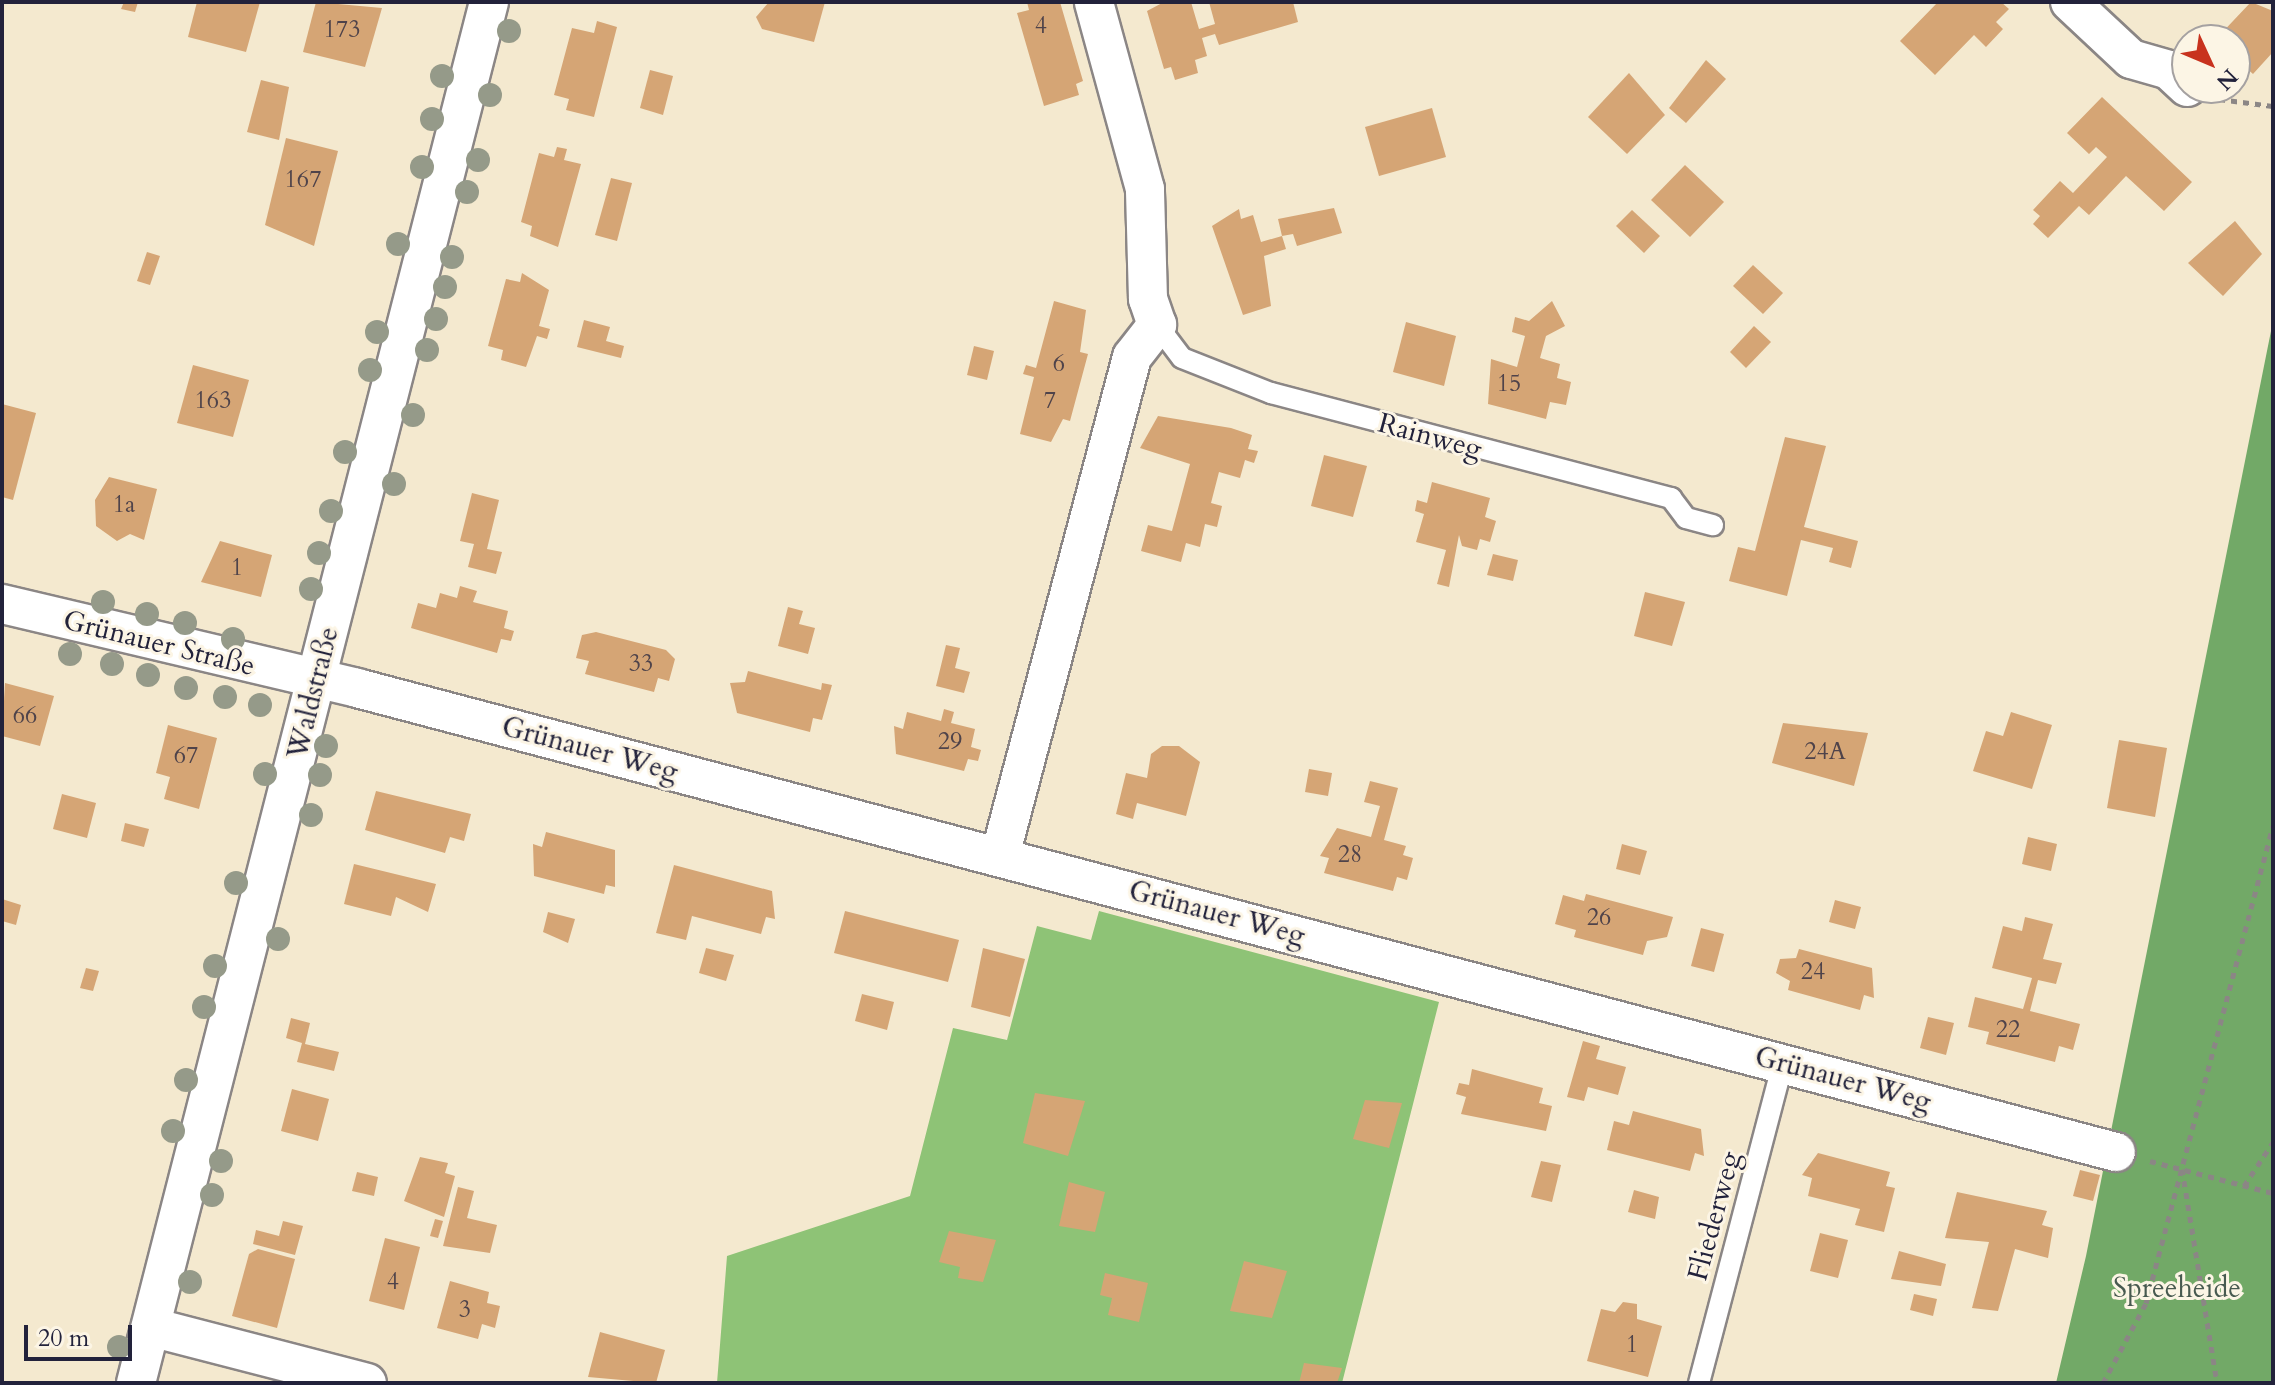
<!DOCTYPE html>
<html>
<head>
<meta charset="utf-8">
<style>
	body { margin:0 }
	#map { position:relative; width:2275px; height:1385px; overflow:hidden; background:#f4e9cf; font-family:Cardo,serif }
	div>[style] { position:absolute }
	.green>* { inset:0; background:#8ec376 }
	.forest>* { inset:0; background:#72a967 }
	.building>* { inset:0; background:#d5a575 }
	.path>* { height:5px; margin-top:-2.5px; transform-origin:0; background:repeating-linear-gradient(90deg,#8b8685 0 6px,transparent 0 12px) }
	.roads { filter:drop-shadow(2px 0 #8b8685) drop-shadow(-2px 0 #8b8685) drop-shadow(0 2px #8b8685) drop-shadow(0 -2px #8b8685) }
	.lane>* { height:20px; margin:-10px; padding:0 10px; transform-origin:10px; border-radius:10px; background:#fff }
	.street>* { height:38px; margin:-19px; padding:0 19px; transform-origin:19px; border-radius:19px; background:#fff }
	.trees>* { width:24px; height:24px; margin:-12px; border-radius:50%; background:#959a89 }
	span { translate:-50% -50%; white-space:nowrap; text-align:center; line-height:1.15; -webkit-text-stroke:6px #fcf5e5; paint-order:stroke }
	.number-label { font-size:24px; color:#4f434a }
	.number-label span { -webkit-text-stroke-width:0 }
	.street-label { font-size:28px; color:#22223b }
	.park-label { font-size:28px; color:#485a50 }
	.frame { position:absolute; inset:0; border:4px solid #22223b; pointer-events:none }
	.north { position:absolute; left:2171px; top:24px; width:80px; height:80px; box-sizing:border-box; background:#fcf5e5; border:2px solid #a5a1a1; border-radius:50%; rotate:134deg; font-size:22px; font-weight:700; line-height:32px; text-align:center; color:#22223b }
	.north::after { content:''; display:block; margin:auto; width:28px; height:36px; background:#c8321e; clip-path:polygon(50% 0,100% 100%,50% 72%,0 100%) }
	.scale { position:absolute; left:24px; top:1325px; width:108px; height:36px; box-sizing:border-box; border:4px solid #22223b; border-top:0; padding-left:10px; font-size:24px; line-height:28px; white-space:nowrap; color:#22223b; -webkit-text-stroke:6px #fcf5e5; paint-order:stroke }
</style>
</head>
<body>
<div id="map">
	<div class="green">
		<i style="clip-path:polygon(1099px 911px,1439px 1002px,1342px 1383px,717px 1383px,727px 1256px,910px 1196px,953px 1028px,1007px 1040px,1037px 926px,1091px 940px)"></i>
	</div>
	<div class="forest">
		<i style="clip-path:polygon(2273px 321px,2273px 1383px,2056px 1383px,2086px 1256px)"></i>
	</div>
	<div class="building">
		<i style="clip-path:polygon(124px 2px,138px 2px,135px 12px,121px 9px)"></i>
		<i style="clip-path:polygon(197px 2px,260px 2px,246px 52px,188px 37px)"></i>
		<i style="clip-path:polygon(316px 2px,382px 8px,365px 67px,303px 52px)"></i>
		<i style="clip-path:polygon(769px 2px,825px 2px,814px 42px,762px 29px,756px 17px)"></i>
		<i style="clip-path:polygon(1027px 2px,1060px 2px,1083px 81px,1076px 84px,1079px 95px,1044px 106px,1017px 13px,1029px 10px)"></i>
		<i style="clip-path:polygon(1164px 2px,1191px 2px,1199px 29px,1215px 24px,1209px 2px,1293px 2px,1298px 22px,1219px 45px,1215px 34px,1202px 38px,1207px 56px,1195px 60px,1198px 73px,1175px 80px,1171px 67px,1164px 69px,1147px 11px)"></i>
		<i style="clip-path:polygon(1938px 2px,2001px 2px,2009px 9px,1996px 22px,2003px 29px,1986px 47px,1974px 35px,1935px 75px,1900px 41px)"></i>
		<i style="clip-path:polygon(2251px 2px,2273px 11px,2273px 52px,2253px 74px,2235px 58px,2235px 40px,2215px 40px)"></i>
		<i style="clip-path:polygon(597px 21px,617px 27px,594px 117px,566px 110px,569px 99px,554px 95px,572px 28px,594px 33px)"></i>
		<i style="clip-path:polygon(1706px 60px,1726px 79px,1686px 123px,1669px 108px)"></i>
		<i style="clip-path:polygon(650px 70px,673px 76px,663px 115px,640px 108px)"></i>
		<i style="clip-path:polygon(1629px 73px,1665px 115px,1627px 154px,1588px 117px)"></i>
		<i style="clip-path:polygon(261px 80px,289px 87px,279px 140px,247px 132px)"></i>
		<i style="clip-path:polygon(2102px 97px,2192px 182px,2164px 211px,2126px 176px,2089px 215px,2079px 206px,2048px 238px,2033px 224px,2040px 216px,2033px 210px,2060px 181px,2073px 193px,2107px 157px,2096px 147px,2089px 154px,2067px 133px)"></i>
		<i style="clip-path:polygon(1432px 108px,1446px 157px,1379px 176px,1365px 127px)"></i>
		<i style="clip-path:polygon(286px 138px,338px 151px,314px 246px,265px 225px)"></i>
		<i style="clip-path:polygon(557px 147px,567px 149px,564px 160px,581px 164px,558px 247px,530px 236px,532px 226px,521px 222px,539px 153px,554px 157px)"></i>
		<i style="clip-path:polygon(1685px 165px,1724px 202px,1690px 237px,1651px 200px)"></i>
		<i style="clip-path:polygon(611px 178px,632px 183px,617px 241px,595px 235px)"></i>
		<i style="clip-path:polygon(1334px 208px,1342px 233px,1297px 246px,1293px 234px,1282px 236px,1278px 219px)"></i>
		<i style="clip-path:polygon(1239px 209px,1241px 219px,1253px 215px,1261px 242px,1282px 236px,1286px 249px,1264px 256px,1271px 306px,1243px 315px,1212px 226px)"></i>
		<i style="clip-path:polygon(1632px 210px,1660px 236px,1644px 253px,1616px 226px)"></i>
		<i style="clip-path:polygon(2235px 221px,2262px 254px,2223px 296px,2188px 263px)"></i>
		<i style="clip-path:polygon(147px 252px,160px 256px,150px 285px,137px 281px)"></i>
		<i style="clip-path:polygon(1753px 265px,1783px 293px,1763px 314px,1733px 286px)"></i>
		<i style="clip-path:polygon(522px 273px,549px 290px,539px 326px,550px 329px,547px 339px,537px 336px,526px 367px,501px 360px,503px 350px,488px 346px,506px 279px,520px 282px)"></i>
		<i style="clip-path:polygon(1054px 301px,1086px 310px,1080px 352px,1088px 354px,1070px 421px,1063px 419px,1051px 442px,1020px 434px,1034px 377px,1023px 374px,1026px 365px,1036px 368px)"></i>
		<i style="clip-path:polygon(1552px 301px,1565px 326px,1546px 336px,1540px 358px,1560px 364px,1557px 378px,1571px 382px,1566px 405px,1550px 402px,1546px 419px,1488px 404px,1491px 359px,1517px 367px,1525px 336px,1512px 332px,1515px 317px,1529px 321px)"></i>
		<i style="clip-path:polygon(584px 320px,610px 327px,606px 341px,624px 346px,621px 358px,577px 347px)"></i>
		<i style="clip-path:polygon(1406px 322px,1456px 336px,1444px 386px,1393px 372px)"></i>
		<i style="clip-path:polygon(1754px 326px,1771px 342px,1746px 368px,1730px 352px)"></i>
		<i style="clip-path:polygon(974px 346px,994px 351px,987px 380px,967px 375px)"></i>
		<i style="clip-path:polygon(193px 365px,249px 380px,233px 437px,177px 423px)"></i>
		<i style="clip-path:polygon(2px 404px,36px 413px,13px 500px,2px 497px)"></i>
		<i style="clip-path:polygon(1158px 416px,1231px 428px,1252px 435px,1248px 449px,1258px 451px,1254px 463px,1245px 460px,1240px 478px,1219px 472px,1211px 503px,1222px 506px,1217px 527px,1205px 524px,1200px 547px,1186px 543px,1181px 562px,1141px 551px,1148px 525px,1172px 531px,1190px 464px,1140px 448px)"></i>
		<i style="clip-path:polygon(1785px 437px,1826px 446px,1804px 527px,1858px 541px,1851px 568px,1829px 562px,1833px 548px,1801px 540px,1787px 596px,1729px 581px,1738px 547px,1755px 551px)"></i>
		<i style="clip-path:polygon(1324px 455px,1367px 466px,1353px 517px,1311px 506px)"></i>
		<i style="clip-path:polygon(109px 477px,157px 489px,144px 540px,130px 534px,117px 541px,96px 526px,95px 500px)"></i>
		<i style="clip-path:polygon(1432px 482px,1490px 498px,1485px 517px,1496px 521px,1490px 542px,1480px 539px,1477px 550px,1462px 546px,1459px 535px,1449px 587px,1437px 584px,1446px 550px,1416px 542px,1424px 514px,1415px 511px,1417px 500px,1427px 503px)"></i>
		<i style="clip-path:polygon(472px 493px,499px 500px,487px 549px,502px 552px,496px 574px,468px 567px,474px 544px,460px 541px)"></i>
		<i style="clip-path:polygon(220px 541px,272px 555px,261px 597px,201px 582px)"></i>
		<i style="clip-path:polygon(1493px 554px,1518px 560px,1513px 581px,1487px 575px)"></i>
		<i style="clip-path:polygon(460px 586px,477px 591px,473px 602px,508px 611px,504px 628px,514px 631px,511px 641px,501px 639px,497px 653px,411px 628px,418px 603px,436px 608px,440px 593px,457px 598px)"></i>
		<i style="clip-path:polygon(1645px 592px,1685px 602px,1672px 646px,1634px 636px)"></i>
		<i style="clip-path:polygon(788px 607px,803px 611px,799px 624px,815px 628px,808px 654px,778px 646px)"></i>
		<i style="clip-path:polygon(596px 632px,666px 650px,675px 659px,669px 681px,658px 678px,654px 692px,585px 674px,589px 661px,576px 658px,582px 635px)"></i>
		<i style="clip-path:polygon(946px 645px,960px 648px,955px 668px,970px 672px,964px 693px,936px 686px)"></i>
		<i style="clip-path:polygon(748px 671px,821px 690px,822px 683px,832px 685px,822px 720px,813px 718px,810px 732px,737px 713px,730px 683px,745px 682px)"></i>
		<i style="clip-path:polygon(5px 683px,54px 696px,40px 746px,2px 736px)"></i>
		<i style="clip-path:polygon(944px 709px,954px 712px,951px 723px,975px 729px,971px 747px,981px 750px,978px 761px,968px 759px,964px 771px,896px 754px,894px 726px,903px 729px,907px 712px,941px 721px)"></i>
		<i style="clip-path:polygon(2011px 712px,2052px 725px,2032px 789px,1973px 771px,1986px 731px,2003px 736px)"></i>
		<i style="clip-path:polygon(1783px 723px,1868px 733px,1854px 786px,1772px 763px)"></i>
		<i style="clip-path:polygon(168px 725px,217px 738px,199px 809px,164px 799px,170px 777px,156px 773px)"></i>
		<i style="clip-path:polygon(2119px 740px,2167px 748px,2155px 817px,2107px 808px)"></i>
		<i style="clip-path:polygon(1162px 746px,1179px 746px,1200px 762px,1186px 816px,1137px 803px,1133px 819px,1116px 814px,1126px 773px,1147px 778px,1151px 754px)"></i>
		<i style="clip-path:polygon(1309px 769px,1332px 773px,1328px 796px,1305px 792px)"></i>
		<i style="clip-path:polygon(1370px 781px,1398px 788px,1384px 840px,1406px 846px,1403px 855px,1413px 858px,1407px 880px,1397px 877px,1393px 891px,1324px 873px,1329px 858px,1320px 856px,1337px 828px,1371px 837px,1380px 806px,1364px 802px)"></i>
		<i style="clip-path:polygon(376px 791px,471px 814px,464px 841px,450px 837px,445px 853px,365px 830px)"></i>
		<i style="clip-path:polygon(62px 794px,96px 803px,87px 838px,53px 829px)"></i>
		<i style="clip-path:polygon(125px 823px,149px 829px,144px 847px,121px 841px)"></i>
		<i style="clip-path:polygon(546px 832px,615px 850px,615px 887px,606px 885px,604px 894px,534px 876px,533px 844px,542px 847px)"></i>
		<i style="clip-path:polygon(2028px 837px,2057px 844px,2051px 871px,2022px 864px)"></i>
		<i style="clip-path:polygon(1622px 844px,1647px 851px,1640px 875px,1616px 869px)"></i>
		<i style="clip-path:polygon(354px 864px,436px 884px,428px 912px,396px 897px,391px 916px,344px 904px)"></i>
		<i style="clip-path:polygon(674px 865px,772px 891px,775px 919px,766px 917px,761px 934px,692px 916px,686px 940px,656px 933px)"></i>
		<i style="clip-path:polygon(1586px 894px,1673px 917px,1667px 937px,1647px 941px,1643px 955px,1574px 937px,1576px 930px,1555px 924px,1563px 895px,1584px 901px)"></i>
		<i style="clip-path:polygon(2px 899px,21px 905px,16px 925px,2px 921px)"></i>
		<i style="clip-path:polygon(1835px 900px,1861px 907px,1855px 929px,1829px 922px)"></i>
		<i style="clip-path:polygon(845px 911px,959px 940px,948px 982px,834px 953px)"></i>
		<i style="clip-path:polygon(548px 912px,575px 919px,568px 943px,543px 932px)"></i>
		<i style="clip-path:polygon(2025px 917px,2053px 924px,2043px 959px,2062px 963px,2056px 984px,2038px 980px,2030px 1011px,2080px 1024px,2073px 1050px,2059px 1046px,2055px 1062px,1986px 1044px,1989px 1032px,1968px 1027px,1975px 997px,2023px 1009px,2032px 978px,1992px 968px,2003px 926px,2022px 931px)"></i>
		<i style="clip-path:polygon(1701px 928px,1724px 934px,1714px 972px,1691px 966px)"></i>
		<i style="clip-path:polygon(706px 948px,734px 955px,726px 981px,699px 973px)"></i>
		<i style="clip-path:polygon(983px 948px,1025px 959px,1010px 1017px,971px 1007px)"></i>
		<i style="clip-path:polygon(1799px 949px,1872px 968px,1874px 998px,1864px 995px,1860px 1010px,1788px 990px,1790px 981px,1776px 973px,1780px 959px,1796px 958px)"></i>
		<i style="clip-path:polygon(86px 968px,99px 971px,93px 991px,80px 988px)"></i>
		<i style="clip-path:polygon(862px 994px,894px 1002px,887px 1030px,855px 1021px)"></i>
		<i style="clip-path:polygon(1928px 1017px,1954px 1023px,1946px 1055px,1920px 1048px)"></i>
		<i style="clip-path:polygon(291px 1018px,310px 1023px,305px 1044px,339px 1052px,334px 1071px,297px 1062px,302px 1043px,286px 1038px)"></i>
		<i style="clip-path:polygon(1583px 1041px,1600px 1046px,1596px 1059px,1626px 1067px,1618px 1095px,1588px 1087px,1584px 1101px,1567px 1097px)"></i>
		<i style="clip-path:polygon(1472px 1069px,1543px 1088px,1539px 1103px,1552px 1106px,1546px 1131px,1461px 1114px,1466px 1097px,1456px 1094px,1459px 1083px,1469px 1085px)"></i>
		<i style="clip-path:polygon(292px 1089px,329px 1099px,318px 1141px,281px 1131px)"></i>
		<i style="clip-path:polygon(1035px 1093px,1085px 1101px,1068px 1156px,1023px 1143px)"></i>
		<i style="clip-path:polygon(1365px 1100px,1402px 1103px,1389px 1148px,1353px 1139px)"></i>
		<i style="clip-path:polygon(1633px 1111px,1701px 1129px,1704px 1156px,1695px 1153px,1690px 1171px,1607px 1150px,1614px 1121px,1629px 1125px)"></i>
		<i style="clip-path:polygon(1818px 1153px,1890px 1172px,1886px 1186px,1895px 1188px,1884px 1232px,1855px 1225px,1860px 1209px,1808px 1196px,1812px 1178px,1802px 1175px)"></i>
		<i style="clip-path:polygon(420px 1157px,448px 1163px,445px 1173px,455px 1176px,444px 1217px,404px 1201px)"></i>
		<i style="clip-path:polygon(1541px 1161px,1561px 1165px,1552px 1202px,1531px 1197px)"></i>
		<i style="clip-path:polygon(2080px 1170px,2100px 1175px,2093px 1201px,2073px 1196px)"></i>
		<i style="clip-path:polygon(357px 1172px,378px 1177px,374px 1196px,352px 1191px)"></i>
		<i style="clip-path:polygon(1069px 1182px,1105px 1192px,1095px 1232px,1059px 1226px)"></i>
		<i style="clip-path:polygon(458px 1187px,474px 1191px,467px 1218px,497px 1225px,490px 1253px,443px 1246px)"></i>
		<i style="clip-path:polygon(1634px 1190px,1659px 1197px,1655px 1219px,1628px 1212px)"></i>
		<i style="clip-path:polygon(1957px 1192px,2047px 1211px,2042px 1225px,2053px 1228px,2048px 1258px,2015px 1249px,1998px 1311px,1972px 1308px,1989px 1242px,1945px 1238px)"></i>
		<i style="clip-path:polygon(435px 1219px,443px 1221px,438px 1238px,430px 1236px)"></i>
		<i style="clip-path:polygon(283px 1221px,303px 1226px,295px 1255px,253px 1244px,256px 1230px,279px 1236px)"></i>
		<i style="clip-path:polygon(949px 1231px,996px 1240px,983px 1282px,958px 1278px,960px 1267px,939px 1262px)"></i>
		<i style="clip-path:polygon(1820px 1233px,1848px 1240px,1838px 1278px,1810px 1271px)"></i>
		<i style="clip-path:polygon(385px 1238px,420px 1247px,404px 1310px,369px 1301px)"></i>
		<i style="clip-path:polygon(258px 1249px,295px 1259px,277px 1328px,232px 1316px,249px 1254px)"></i>
		<i style="clip-path:polygon(1899px 1251px,1946px 1264px,1941px 1286px,1891px 1279px)"></i>
		<i style="clip-path:polygon(1244px 1261px,1287px 1271px,1272px 1318px,1230px 1311px)"></i>
		<i style="clip-path:polygon(1105px 1273px,1148px 1283px,1139px 1322px,1108px 1315px,1112px 1298px,1100px 1295px)"></i>
		<i style="clip-path:polygon(450px 1281px,489px 1292px,487px 1303px,500px 1306px,495px 1328px,482px 1324px,478px 1339px,437px 1328px)"></i>
		<i style="clip-path:polygon(1914px 1294px,1937px 1299px,1933px 1316px,1910px 1310px)"></i>
		<i style="clip-path:polygon(1623px 1302px,1637px 1304px,1637px 1319px,1662px 1326px,1648px 1377px,1587px 1361px,1601px 1309px,1615px 1312px)"></i>
		<i style="clip-path:polygon(600px 1332px,665px 1350px,656px 1383px,588px 1377px)"></i>
		<i style="clip-path:polygon(1304px 1363px,1342px 1368px,1337px 1383px,1299px 1383px)"></i>
	</div>
	<div class="path">
		<i style="left:2219px;top:99px;width:54px;rotate:7.4deg"></i>
		<i style="left:2150px;top:1161px;width:127px;rotate:14.6deg"></i>
		<i style="left:2182px;top:1169px;width:217px;rotate:80.7deg"></i>
		<i style="left:2244px;top:1186px;width:53px;rotate:-56.6deg"></i>
		<i style="left:2103px;top:1383px;width:91px;rotate:-61.7deg"></i>
		<i style="left:2146px;top:1303px;width:494px;rotate:-75.1deg"></i>
	</div>
	<div class="roads">
		<div class="lane">
			<i style="left:1157px;top:325px;width:41px;rotate:52.9deg"></i>
			<i style="left:1182px;top:358px;width:96px;rotate:21.5deg"></i>
			<i style="left:1271px;top:393px;width:414px;rotate:14.7deg"></i>
			<i style="left:1671px;top:498px;width:25px;rotate:53deg"></i>
			<i style="left:1686px;top:518px;width:28px;rotate:15deg"></i>
			<i style="left:1699px;top:1383px;width:331px;rotate:-75.3deg"></i>
		</div>
		<div class="street">
			<i style="left:2070px;top:2px;width:83px;rotate:43.1deg"></i>
			<i style="left:2131px;top:59px;width:40px;rotate:16deg"></i>
			<i style="left:2169px;top:70px;width:25px;rotate:43deg"></i>
			<i style="left:2px;top:604px;width:365px;rotate:13.3deg"></i>
			<i style="left:357px;top:688px;width:1819px;rotate:14.78deg"></i>
			<i style="left:1000px;top:856px;width:516px;rotate:-75.18deg"></i>
			<i style="left:1132px;top:357px;width:41px;rotate:-52deg"></i>
			<i style="left:1157px;top:325px;width:28px;rotate:-109deg"></i>
			<i style="left:1148px;top:299px;width:110px;rotate:-91.6deg"></i>
			<i style="left:1145px;top:189px;width:194px;rotate:-105.3deg"></i>
			<i style="left:151px;top:1327px;width:223px;rotate:14.5deg"></i>
			<i style="left:136px;top:1383px;width:1425px;rotate:-75.66deg"></i>
		</div>
	</div>
	<div class="trees">
		<i style="left:509px;top:31px"></i>
		<i style="left:442px;top:76px"></i>
		<i style="left:490px;top:95px"></i>
		<i style="left:432px;top:119px"></i>
		<i style="left:478px;top:160px"></i>
		<i style="left:422px;top:167px"></i>
		<i style="left:467px;top:192px"></i>
		<i style="left:398px;top:244px"></i>
		<i style="left:452px;top:257px"></i>
		<i style="left:445px;top:287px"></i>
		<i style="left:436px;top:319px"></i>
		<i style="left:377px;top:332px"></i>
		<i style="left:427px;top:350px"></i>
		<i style="left:370px;top:370px"></i>
		<i style="left:413px;top:415px"></i>
		<i style="left:345px;top:452px"></i>
		<i style="left:394px;top:484px"></i>
		<i style="left:331px;top:511px"></i>
		<i style="left:319px;top:553px"></i>
		<i style="left:311px;top:589px"></i>
		<i style="left:103px;top:602px"></i>
		<i style="left:147px;top:614px"></i>
		<i style="left:185px;top:623px"></i>
		<i style="left:233px;top:639px"></i>
		<i style="left:70px;top:654px"></i>
		<i style="left:112px;top:664px"></i>
		<i style="left:148px;top:675px"></i>
		<i style="left:186px;top:688px"></i>
		<i style="left:225px;top:697px"></i>
		<i style="left:260px;top:705px"></i>
		<i style="left:326px;top:746px"></i>
		<i style="left:265px;top:774px"></i>
		<i style="left:320px;top:775px"></i>
		<i style="left:311px;top:815px"></i>
		<i style="left:236px;top:883px"></i>
		<i style="left:278px;top:939px"></i>
		<i style="left:215px;top:966px"></i>
		<i style="left:204px;top:1007px"></i>
		<i style="left:186px;top:1080px"></i>
		<i style="left:173px;top:1131px"></i>
		<i style="left:221px;top:1161px"></i>
		<i style="left:212px;top:1195px"></i>
		<i style="left:190px;top:1282px"></i>
		<i style="left:119px;top:1347px"></i>
	</div>
	<div class="number-label">
		<span style="left:1041px;top:26px">4</span>
		<span style="left:342px;top:30px">173</span>
		<span style="left:303px;top:180px">167</span>
		<span style="left:1059px;top:364px">6</span>
		<span style="left:1509px;top:384px">15</span>
		<span style="left:213px;top:401px">163</span>
		<span style="left:1050px;top:401px">7</span>
		<span style="left:124px;top:505px">1a</span>
		<span style="left:237px;top:568px">1</span>
		<span style="left:641px;top:664px">33</span>
		<span style="left:25px;top:716px">66</span>
		<span style="left:950px;top:742px">29</span>
		<span style="left:1825px;top:752px">24A</span>
		<span style="left:186px;top:756px">67</span>
		<span style="left:1350px;top:855px">28</span>
		<span style="left:1599px;top:918px">26</span>
		<span style="left:1813px;top:972px">24</span>
		<span style="left:2008px;top:1030px">22</span>
		<span style="left:393px;top:1282px">4</span>
		<span style="left:465px;top:1310px">3</span>
		<span style="left:1632px;top:1345px">1</span>
	</div>
	<div class="street-label">
		<span style="left:1430px;top:436px;rotate:15deg">Rainweg</span>
		<span style="left:159px;top:643px;rotate:14deg">Grünauer Straße</span>
		<span style="left:313px;top:693px;rotate:-76deg">Waldstraße</span>
		<span style="left:590px;top:749px;rotate:15deg">Grünauer Weg</span>
		<span style="left:1217px;top:913px;rotate:15deg">Grünauer Weg</span>
		<span style="left:1843px;top:1079px;rotate:15deg">Grünauer Weg</span>
		<span style="left:1714px;top:1216px;rotate:-75deg">Fliederweg</span>
	</div>
	<div class="park-label">
		<span style="left:2177px;top:1288px">Spreeheide</span>
	</div>
	<div class="frame"></div>
	<div class="north">N</div>
	<div class="scale">20 m</div>
</div>
</body>
</html>
